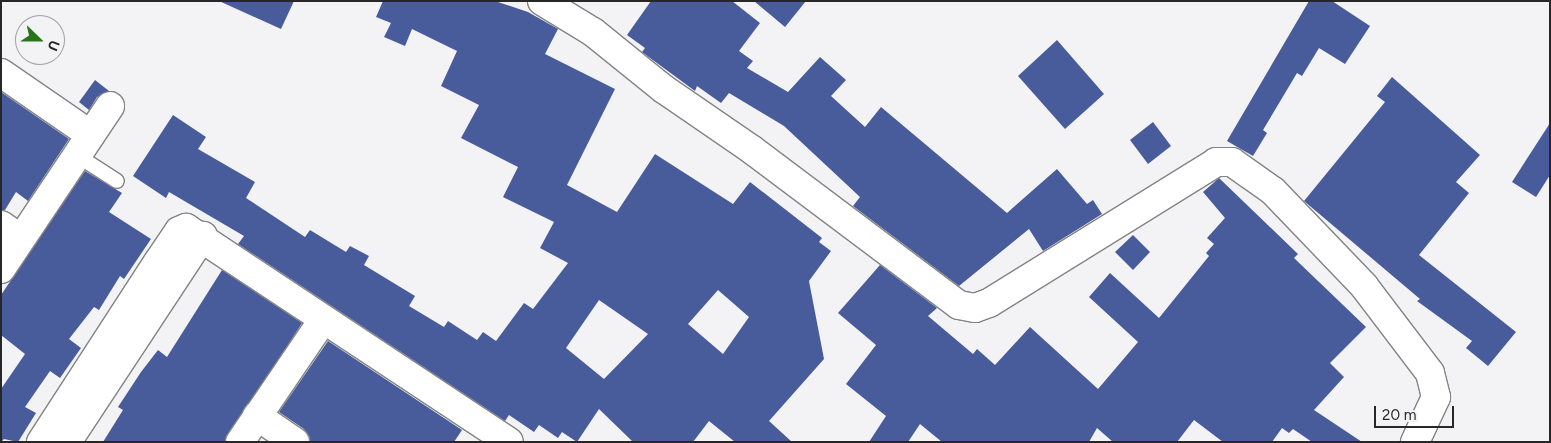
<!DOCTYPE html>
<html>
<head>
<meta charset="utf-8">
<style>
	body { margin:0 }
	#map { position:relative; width:1551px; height:443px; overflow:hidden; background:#f3f3f5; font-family:Figtree,sans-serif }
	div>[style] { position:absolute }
	.building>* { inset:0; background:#485c9c }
	.roads { filter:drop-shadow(1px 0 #828384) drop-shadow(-1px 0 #828384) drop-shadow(0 1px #828384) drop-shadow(0 -1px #828384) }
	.lane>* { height:14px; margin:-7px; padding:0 7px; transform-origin:7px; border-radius:7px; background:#fff }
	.street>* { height:28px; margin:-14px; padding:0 14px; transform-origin:14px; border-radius:14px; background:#fff }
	span { translate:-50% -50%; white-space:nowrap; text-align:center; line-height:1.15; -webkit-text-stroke:5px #f3f3f5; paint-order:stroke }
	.frame { position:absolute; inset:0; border:2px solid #272728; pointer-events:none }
	.north { position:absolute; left:15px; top:15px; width:50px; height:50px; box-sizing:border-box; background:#f3f3f5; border:1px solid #a1a1a3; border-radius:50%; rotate:112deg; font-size:14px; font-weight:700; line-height:20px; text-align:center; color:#272728 }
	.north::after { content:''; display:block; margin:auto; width:18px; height:22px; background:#287419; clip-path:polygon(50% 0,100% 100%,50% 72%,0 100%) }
	.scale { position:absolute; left:1374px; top:406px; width:80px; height:22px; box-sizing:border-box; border:2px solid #272728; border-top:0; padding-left:6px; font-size:15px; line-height:18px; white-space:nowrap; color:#272728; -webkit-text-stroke:4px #f3f3f5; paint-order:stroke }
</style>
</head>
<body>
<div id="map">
	<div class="building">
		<i style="clip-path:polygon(219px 1px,294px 1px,281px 29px)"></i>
		<i style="clip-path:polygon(evenodd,383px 1px,495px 1px,528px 12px,558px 29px,545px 54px,615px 89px,567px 185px,617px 212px,655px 154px,733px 204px,750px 182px,822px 238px,819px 242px,831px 251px,809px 281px,824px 359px,769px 421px,792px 442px,735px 442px,709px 421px,693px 442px,633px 442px,599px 409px,577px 442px,562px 432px,558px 438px,539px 425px,534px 432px,509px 415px,505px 421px,238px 244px,244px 236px,169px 192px,166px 198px,133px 176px,173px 115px,206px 137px,198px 149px,255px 182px,246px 198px,305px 237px,310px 230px,346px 252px,350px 246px,369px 256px,364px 265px,415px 296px,409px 306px,444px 327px,448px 321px,477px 340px,483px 332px,496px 341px,524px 303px,533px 309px,568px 263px,540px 248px,554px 222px,503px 197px,518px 167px,461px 138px,479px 105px,441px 86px,457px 51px,412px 29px,405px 46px,384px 37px,391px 23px,376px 17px,383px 1px,718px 290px,749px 317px,723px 354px,688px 324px,718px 290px,383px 1px,599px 300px,648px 334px,604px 379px,566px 348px,599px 300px)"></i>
		<i style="clip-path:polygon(651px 1px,732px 1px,760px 23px,739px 51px,753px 61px,747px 68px,788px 92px,820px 57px,846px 80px,831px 96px,865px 127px,881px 107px,1007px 213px,1057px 169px,1087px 204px,1093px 200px,1102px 214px,1043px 251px,1029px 229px,959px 286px,853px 206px,860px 197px,784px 126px,729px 93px,721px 103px,697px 86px,695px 91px,642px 52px,645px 48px,627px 35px)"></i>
		<i style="clip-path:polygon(754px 1px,806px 1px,785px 27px)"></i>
		<i style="clip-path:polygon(1309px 1px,1332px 1px,1370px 26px,1345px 64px,1319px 48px,1302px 76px,1297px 73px,1263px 130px,1267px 133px,1253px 156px,1227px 141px)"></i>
		<i style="clip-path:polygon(1057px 40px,1104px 94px,1065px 129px,1018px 76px)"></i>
		<i style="clip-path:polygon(1392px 77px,1480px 155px,1456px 182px,1469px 193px,1419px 255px,1516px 332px,1488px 366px,1466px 348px,1472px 341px,1417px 301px,1420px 299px,1304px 201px,1385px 102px,1377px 96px)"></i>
		<i style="clip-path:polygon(95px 80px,109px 91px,97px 97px,89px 110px,79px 102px)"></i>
		<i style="clip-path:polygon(1px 92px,69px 139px,28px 201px,16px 192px,5px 210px,1px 210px)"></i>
		<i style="clip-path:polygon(1153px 122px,1171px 146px,1148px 164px,1130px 140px)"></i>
		<i style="clip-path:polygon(1550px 123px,1550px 175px,1536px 197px,1512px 182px)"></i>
		<i style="clip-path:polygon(85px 171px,122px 193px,109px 212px,151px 239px,124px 279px,120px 276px,99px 310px,94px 307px,69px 339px,81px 348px,60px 378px,50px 371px,25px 407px,36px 413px,18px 442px,4px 439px,1px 442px,1px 389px,25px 354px,1px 335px,1px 295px)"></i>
		<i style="clip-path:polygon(1219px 178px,1298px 254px,1294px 258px,1366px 327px,1330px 363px,1344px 377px,1314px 410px,1362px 442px,1312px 442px,1293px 429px,1289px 433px,1282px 428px,1272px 442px,1223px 442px,1194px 420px,1177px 442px,1113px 442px,1097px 428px,1089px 442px,942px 442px,920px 424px,908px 442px,869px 442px,886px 416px,846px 384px,876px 345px,838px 313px,880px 265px,937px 308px,928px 316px,973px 354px,977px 349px,995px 365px,1030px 327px,1098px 389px,1138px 342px,1089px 297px,1110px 273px,1159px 318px,1209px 256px,1206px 253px,1214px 244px,1207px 238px,1225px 218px,1203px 192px)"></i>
		<i style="clip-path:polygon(1133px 235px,1150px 252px,1133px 270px,1115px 252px)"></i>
		<i style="clip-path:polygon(222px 270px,302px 323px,225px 442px,103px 442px,123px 410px,118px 407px,141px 372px,158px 350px,167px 357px)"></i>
		<i style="clip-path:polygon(328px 341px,462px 430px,454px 442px,310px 442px,304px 429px,279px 412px)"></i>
	</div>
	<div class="roads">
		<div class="lane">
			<i style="left:78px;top:156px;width:46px;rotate:32.7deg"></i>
		</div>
		<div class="street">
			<i style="left:542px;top:1px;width:60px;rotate:31.3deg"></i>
			<i style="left:593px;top:32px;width:92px;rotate:38.9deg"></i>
			<i style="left:665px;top:90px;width:104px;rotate:34.5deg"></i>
			<i style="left:751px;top:149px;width:260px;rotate:36.9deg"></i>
			<i style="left:959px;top:305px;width:16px;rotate:11deg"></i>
			<i style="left:975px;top:308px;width:15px;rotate:-20deg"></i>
			<i style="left:989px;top:303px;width:267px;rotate:-31.8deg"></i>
			<i style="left:1216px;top:162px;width:16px"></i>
			<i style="left:1232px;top:162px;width:50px;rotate:35.3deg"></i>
			<i style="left:1273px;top:191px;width:132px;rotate:46.2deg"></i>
			<i style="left:1364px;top:286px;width:109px;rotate:52.8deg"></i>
			<i style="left:1430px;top:373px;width:25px;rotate:76deg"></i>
			<i style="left:1436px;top:397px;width:50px;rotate:115deg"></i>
			<i style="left:1px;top:73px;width:109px;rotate:34.6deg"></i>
			<i style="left:1px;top:225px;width:24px;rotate:35deg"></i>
			<i style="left:1px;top:269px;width:196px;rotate:-56.2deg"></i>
			<i style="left:257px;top:416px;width:46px;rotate:34.4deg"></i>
			<i style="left:41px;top:442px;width:215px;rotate:-57deg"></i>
			<i style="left:158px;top:262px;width:37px;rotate:-56deg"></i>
			<i style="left:179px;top:231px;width:8px;rotate:-23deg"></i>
			<i style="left:186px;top:228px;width:387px;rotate:33.5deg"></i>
			<i style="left:67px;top:442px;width:247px;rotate:-56.6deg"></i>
			<i style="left:240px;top:442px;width:148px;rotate:-55.8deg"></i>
		</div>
	</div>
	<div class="frame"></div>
	<div class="north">U</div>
	<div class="scale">20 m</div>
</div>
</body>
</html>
